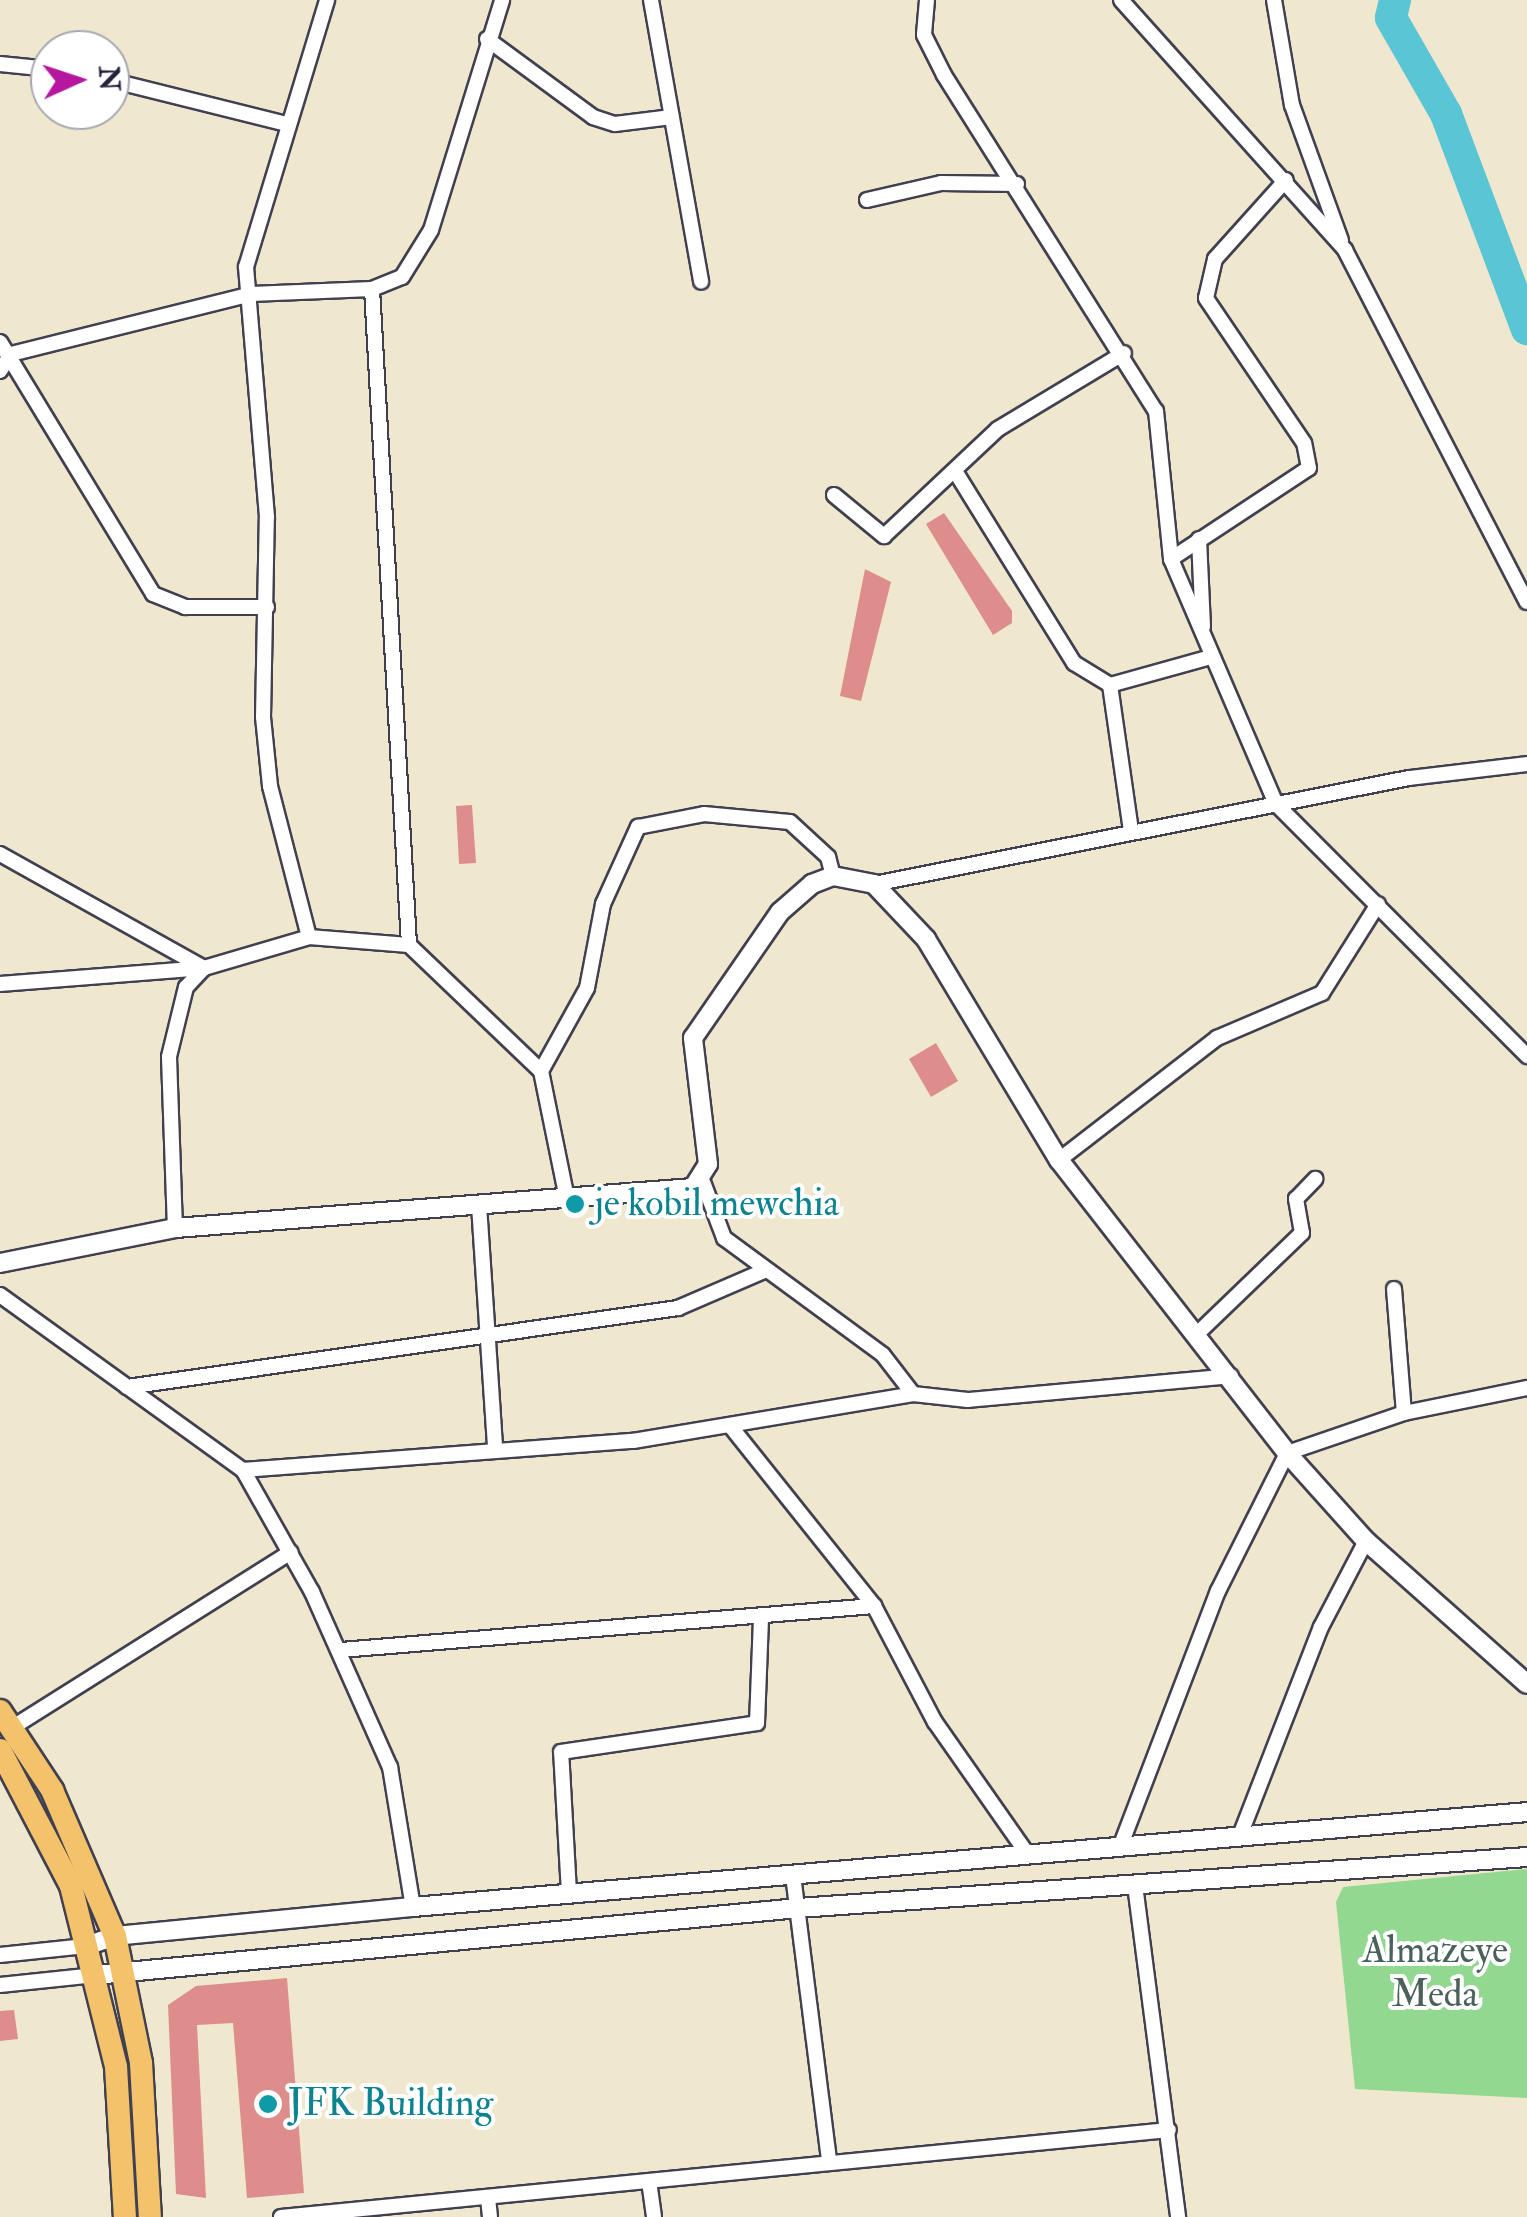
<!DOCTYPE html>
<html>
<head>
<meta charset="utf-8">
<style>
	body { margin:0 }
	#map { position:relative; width:1527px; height:2217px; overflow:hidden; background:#f0e8ce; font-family:"IM FELL Double Pica",serif }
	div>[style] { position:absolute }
	.green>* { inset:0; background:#93d891 }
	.river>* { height:32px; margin:-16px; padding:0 16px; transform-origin:16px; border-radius:16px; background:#5ac5d5 }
	.building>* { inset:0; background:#dd8d8b }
	.roads { filter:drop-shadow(2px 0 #414051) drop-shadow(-2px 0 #414051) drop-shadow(0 2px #414051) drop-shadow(0 -2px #414051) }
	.minor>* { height:14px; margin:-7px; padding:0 7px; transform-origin:7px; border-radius:7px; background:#fff }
	.tertiary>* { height:18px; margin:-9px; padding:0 9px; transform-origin:9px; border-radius:9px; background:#fff }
	.primary>* { height:22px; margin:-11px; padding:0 11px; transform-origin:11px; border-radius:11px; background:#f3c26a }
	.dots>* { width:28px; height:28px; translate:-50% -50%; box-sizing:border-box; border:5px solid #fff; border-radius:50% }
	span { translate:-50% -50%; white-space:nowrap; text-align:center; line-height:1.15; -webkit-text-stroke:8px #fff; paint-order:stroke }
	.culture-label { font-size:38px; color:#0d838f }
	.left { translate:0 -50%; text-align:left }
	.park-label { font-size:38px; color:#4a6259 }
	.north { position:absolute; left:30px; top:30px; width:100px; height:100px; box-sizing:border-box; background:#fff; border:2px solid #a7a7b1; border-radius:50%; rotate:87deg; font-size:28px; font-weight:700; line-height:40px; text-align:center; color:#22223b }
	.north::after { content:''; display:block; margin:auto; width:35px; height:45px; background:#b5179e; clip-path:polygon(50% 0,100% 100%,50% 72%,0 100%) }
</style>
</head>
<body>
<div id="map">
	<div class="green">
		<i style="clip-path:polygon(1527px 1869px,1527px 2098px,1355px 2089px,1336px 1902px,1343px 1887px)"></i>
	</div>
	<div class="river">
		<i style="left:1395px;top:0;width:18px;rotate:103deg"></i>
		<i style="left:1391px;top:18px;width:111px;rotate:60.2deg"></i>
		<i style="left:1446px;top:114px;width:230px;rotate:69.4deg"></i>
	</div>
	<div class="building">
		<i style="clip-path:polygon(944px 513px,1012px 611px,1012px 623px,993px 635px,926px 524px)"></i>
		<i style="clip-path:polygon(865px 569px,891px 582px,861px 701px,840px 696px)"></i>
		<i style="clip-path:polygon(472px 805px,476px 863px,459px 864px,456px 806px)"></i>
		<i style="clip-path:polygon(936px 1043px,958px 1081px,931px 1097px,909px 1059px)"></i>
		<i style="clip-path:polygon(287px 1978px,304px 2193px,247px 2198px,233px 2023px,197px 2025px,206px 2198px,176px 2194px,168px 2005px,196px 1986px)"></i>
		<i style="clip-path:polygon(14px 2010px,18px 2039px,0 2041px,0 2011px)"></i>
	</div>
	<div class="roads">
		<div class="minor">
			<i style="left:651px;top:0;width:286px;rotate:79.9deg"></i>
			<i style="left:927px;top:0;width:35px;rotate:95deg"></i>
			<i style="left:924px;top:35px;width:45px;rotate:63.4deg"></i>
			<i style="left:944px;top:75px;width:397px;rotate:57.8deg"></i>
			<i style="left:1156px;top:411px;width:149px;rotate:84.2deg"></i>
			<i style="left:1171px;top:559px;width:267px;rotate:66.8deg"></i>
			<i style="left:1276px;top:804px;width:356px;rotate:45.1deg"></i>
			<i style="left:1121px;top:0;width:336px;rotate:48.1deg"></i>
			<i style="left:1345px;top:250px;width:396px;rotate:62.7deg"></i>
			<i style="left:1274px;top:0;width:107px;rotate:80.3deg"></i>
			<i style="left:1292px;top:105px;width:144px;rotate:70.1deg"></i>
			<i style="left:487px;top:39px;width:132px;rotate:36.3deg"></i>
			<i style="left:593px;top:117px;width:23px;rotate:18deg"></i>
			<i style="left:615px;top:124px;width:57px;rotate:-7deg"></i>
			<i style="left:0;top:64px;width:50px;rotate:5.7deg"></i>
			<i style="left:110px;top:80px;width:181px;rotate:14deg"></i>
			<i style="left:867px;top:200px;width:76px;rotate:-12.9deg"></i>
			<i style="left:941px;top:183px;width:76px;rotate:0.8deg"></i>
			<i style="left:372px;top:289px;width:657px;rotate:86.77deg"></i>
			<i style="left:0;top:342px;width:295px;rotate:58.7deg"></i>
			<i style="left:153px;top:594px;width:35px;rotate:22deg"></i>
			<i style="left:185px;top:607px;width:82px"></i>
			<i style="left:0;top:371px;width:20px;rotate:-57deg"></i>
			<i style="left:11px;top:354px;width:247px;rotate:-14deg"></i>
			<i style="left:251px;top:294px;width:121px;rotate:-2.4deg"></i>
			<i style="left:372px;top:289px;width:32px;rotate:-22deg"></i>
			<i style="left:402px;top:277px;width:55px;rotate:-58.3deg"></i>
			<i style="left:431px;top:230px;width:241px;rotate:-72.8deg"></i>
			<i style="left:955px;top:471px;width:226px;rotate:58.2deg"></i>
			<i style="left:1074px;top:663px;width:42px;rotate:31.4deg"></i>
			<i style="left:1110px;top:685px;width:148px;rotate:81.8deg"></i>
			<i style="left:834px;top:495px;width:65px;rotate:39.4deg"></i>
			<i style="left:884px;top:536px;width:156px;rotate:-43.2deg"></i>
			<i style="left:998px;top:429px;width:147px;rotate:-31.1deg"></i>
			<i style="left:1199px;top:539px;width:88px;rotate:87.4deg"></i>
			<i style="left:1171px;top:559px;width:165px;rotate:-33.4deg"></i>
			<i style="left:1309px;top:468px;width:25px;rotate:-101deg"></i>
			<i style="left:1304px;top:443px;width:175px;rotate:-124.1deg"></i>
			<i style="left:1206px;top:298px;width:40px;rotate:-77deg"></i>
			<i style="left:1215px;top:259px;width:106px;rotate:-48.1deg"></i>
			<i style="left:1110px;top:685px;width:105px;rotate:-15.5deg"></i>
			<i style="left:0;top:854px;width:234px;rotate:29.2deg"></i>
			<i style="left:204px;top:968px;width:26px;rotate:133deg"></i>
			<i style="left:186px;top:987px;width:72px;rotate:103.7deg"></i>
			<i style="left:169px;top:1057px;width:171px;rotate:88deg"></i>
			<i style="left:874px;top:884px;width:545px;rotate:-11.21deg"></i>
			<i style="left:1409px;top:778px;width:119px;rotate:-6.8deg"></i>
			<i style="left:309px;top:937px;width:156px;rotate:-104.5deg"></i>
			<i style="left:270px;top:786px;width:69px;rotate:-95.8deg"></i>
			<i style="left:263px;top:717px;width:200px;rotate:-88.9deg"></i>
			<i style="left:267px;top:517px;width:251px;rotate:-94.8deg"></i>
			<i style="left:246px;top:267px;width:279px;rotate:-73.1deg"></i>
			<i style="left:0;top:984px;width:205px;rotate:-4.5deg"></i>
			<i style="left:204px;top:968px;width:109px;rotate:-16.4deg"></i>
			<i style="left:309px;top:937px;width:100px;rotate:4.6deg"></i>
			<i style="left:409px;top:945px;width:182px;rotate:43.7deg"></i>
			<i style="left:541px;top:1071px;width:126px;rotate:78.5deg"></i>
			<i style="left:541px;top:1071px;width:95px;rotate:-61deg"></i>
			<i style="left:587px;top:988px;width:86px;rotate:-79.2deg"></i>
			<i style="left:603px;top:904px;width:85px;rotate:-65.6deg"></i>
			<i style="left:638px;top:827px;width:67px;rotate:-11.1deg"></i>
			<i style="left:704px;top:814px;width:86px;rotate:5.3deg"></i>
			<i style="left:790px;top:822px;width:52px;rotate:42.6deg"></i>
			<i style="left:828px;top:857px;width:20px;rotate:75deg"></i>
			<i style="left:1059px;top:1160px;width:200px;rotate:-37.7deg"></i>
			<i style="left:1217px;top:1038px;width:114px;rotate:-23.2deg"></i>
			<i style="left:1322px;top:993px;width:105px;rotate:-57.8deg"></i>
			<i style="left:703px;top:1182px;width:60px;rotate:69.4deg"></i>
			<i style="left:724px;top:1238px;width:197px;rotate:36.3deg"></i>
			<i style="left:883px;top:1355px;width:49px;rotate:52.4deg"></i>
			<i style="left:479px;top:1205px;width:245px;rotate:86.2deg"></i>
			<i style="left:1394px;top:1289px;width:124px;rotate:85.4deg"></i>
			<i style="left:0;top:1295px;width:299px;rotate:35.8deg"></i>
			<i style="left:243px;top:1470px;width:140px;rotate:60.5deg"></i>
			<i style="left:312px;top:1592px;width:192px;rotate:66deg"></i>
			<i style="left:390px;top:1767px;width:142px;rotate:80.7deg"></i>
			<i style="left:1199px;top:1332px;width:143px;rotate:-43.9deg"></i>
			<i style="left:1302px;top:1233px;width:35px;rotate:-100deg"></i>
			<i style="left:1296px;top:1199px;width:28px;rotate:-46deg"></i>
			<i style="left:127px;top:1387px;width:557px;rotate:-8.16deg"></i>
			<i style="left:678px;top:1308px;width:94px;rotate:-23.3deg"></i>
			<i style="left:732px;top:1428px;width:228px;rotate:51.4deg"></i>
			<i style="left:874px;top:1606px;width:131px;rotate:62.3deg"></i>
			<i style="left:935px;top:1722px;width:159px;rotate:55deg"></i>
			<i style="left:243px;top:1470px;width:391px;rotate:-4.3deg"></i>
			<i style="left:633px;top:1441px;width:284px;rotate:-9.5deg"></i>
			<i style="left:913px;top:1394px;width:55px;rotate:6.2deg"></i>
			<i style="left:968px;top:1400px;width:264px;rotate:-5.2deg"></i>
			<i style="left:341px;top:1650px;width:535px;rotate:-4.72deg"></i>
			<i style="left:13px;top:1727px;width:328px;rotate:-32.2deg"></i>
			<i style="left:1241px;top:1833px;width:221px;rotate:-68.8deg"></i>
			<i style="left:1321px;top:1627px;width:97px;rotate:-62.4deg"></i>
			<i style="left:1122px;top:1842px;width:269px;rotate:-69.1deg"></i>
			<i style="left:1218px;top:1591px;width:154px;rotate:-63.4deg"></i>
			<i style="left:1287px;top:1453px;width:124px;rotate:-18.9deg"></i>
			<i style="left:1404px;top:1413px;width:126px;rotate:-11.5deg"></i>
			<i style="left:793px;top:1875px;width:288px;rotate:82.8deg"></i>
			<i style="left:1135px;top:1885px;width:335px;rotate:82.6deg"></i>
			<i style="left:569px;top:1893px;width:141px;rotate:-93.2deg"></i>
			<i style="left:561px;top:1752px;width:198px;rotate:-8.4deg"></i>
			<i style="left:757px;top:1723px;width:104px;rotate:-87.8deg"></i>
			<i style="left:0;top:1955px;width:86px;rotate:-6deg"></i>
			<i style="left:0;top:1985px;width:96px;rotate:-6deg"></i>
			<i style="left:649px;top:2181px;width:36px;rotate:82deg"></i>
			<i style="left:488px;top:2198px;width:19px;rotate:84deg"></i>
			<i style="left:281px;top:2217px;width:892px;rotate:-5.6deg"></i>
		</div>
		<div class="tertiary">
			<i style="left:0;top:1263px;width:178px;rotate:-11.3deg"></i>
			<i style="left:175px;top:1228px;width:520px;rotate:-4.42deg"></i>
			<i style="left:693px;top:1188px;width:28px;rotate:-58deg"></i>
			<i style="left:708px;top:1164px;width:127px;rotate:-96.8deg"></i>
			<i style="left:693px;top:1038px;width:153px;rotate:-55.4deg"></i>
			<i style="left:780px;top:912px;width:43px;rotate:-41.2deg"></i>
			<i style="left:812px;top:884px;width:22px;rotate:-21deg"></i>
			<i style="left:833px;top:876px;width:42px;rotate:11deg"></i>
			<i style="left:874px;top:884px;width:76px;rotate:46.6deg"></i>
			<i style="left:926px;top:939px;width:258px;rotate:59deg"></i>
			<i style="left:1059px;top:1160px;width:371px;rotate:52.1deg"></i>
			<i style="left:1287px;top:1453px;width:118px;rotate:48.1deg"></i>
			<i style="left:1366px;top:1541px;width:215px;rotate:41.6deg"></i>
			<i style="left:86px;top:1946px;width:31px;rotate:-19deg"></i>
			<i style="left:115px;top:1936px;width:299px;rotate:-5.6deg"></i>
			<i style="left:413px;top:1907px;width:1118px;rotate:-4.87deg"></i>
			<i style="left:95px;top:1975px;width:706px;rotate:-5.44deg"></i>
			<i style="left:798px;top:1908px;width:731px;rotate:-4deg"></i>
		</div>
		<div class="primary">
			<i style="left:0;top:1711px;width:95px;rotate:56.6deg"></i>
			<i style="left:52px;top:1790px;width:159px;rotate:66.7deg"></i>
			<i style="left:115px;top:1936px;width:130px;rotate:78.4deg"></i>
			<i style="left:141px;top:2063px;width:154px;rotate:86.7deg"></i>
			<i style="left:0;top:1750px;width:153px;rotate:62.4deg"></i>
			<i style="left:71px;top:1886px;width:187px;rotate:76deg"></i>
			<i style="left:116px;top:2067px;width:150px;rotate:86.6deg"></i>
		</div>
	</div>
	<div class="dots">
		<i style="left:575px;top:1204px;background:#0f9aa8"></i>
		<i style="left:268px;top:2104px;background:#0f9aa8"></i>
	</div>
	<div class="culture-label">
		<span class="left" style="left:595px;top:1204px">je kobil mewchia</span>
		<span class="left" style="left:288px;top:2104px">JFK Building</span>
	</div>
	<div class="park-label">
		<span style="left:1435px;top:1973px">Almazeye<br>Meda</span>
	</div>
	<div class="north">N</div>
</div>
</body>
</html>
